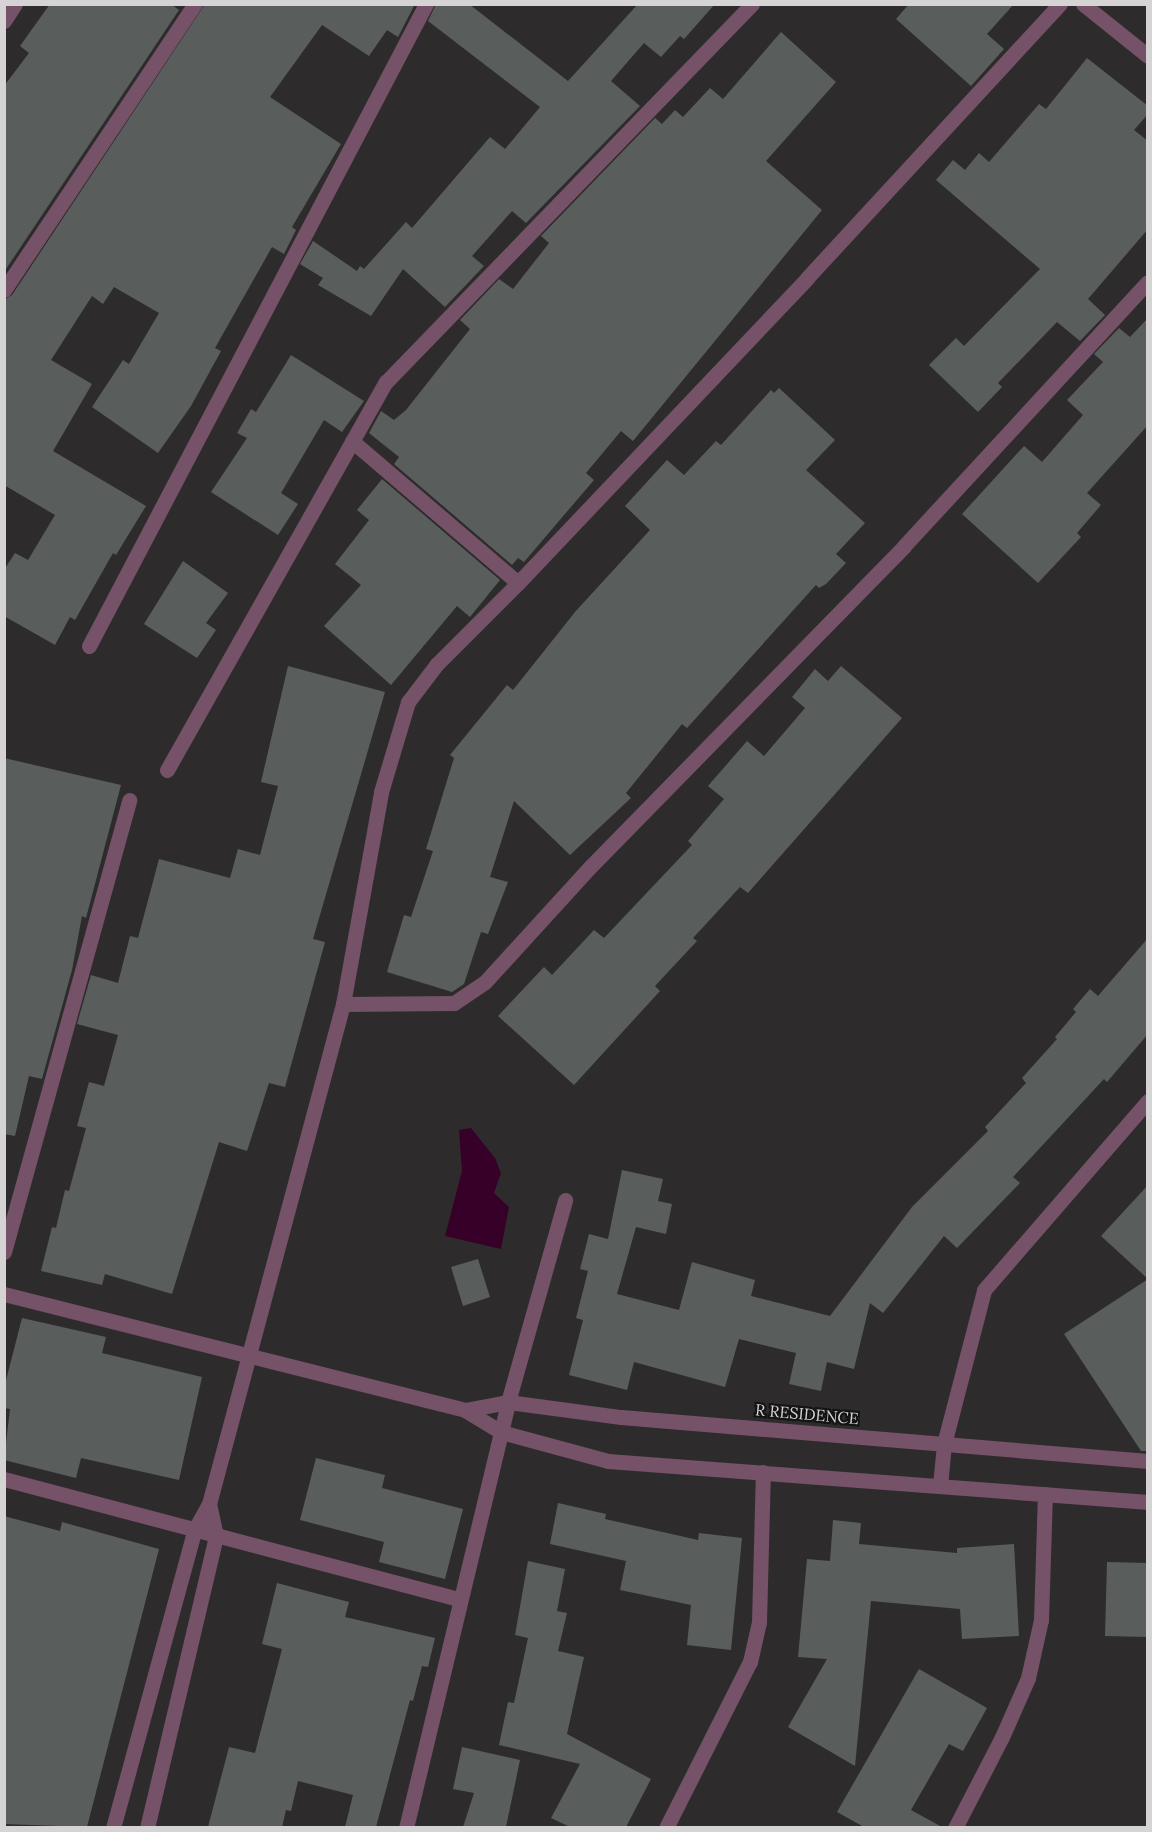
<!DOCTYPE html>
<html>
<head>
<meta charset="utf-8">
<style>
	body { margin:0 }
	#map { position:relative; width:1152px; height:1832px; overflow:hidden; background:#2e2b2d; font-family:Lora,serif }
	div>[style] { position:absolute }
	.water>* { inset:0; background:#370028 }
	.building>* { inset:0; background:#595e5d }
	.minor>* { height:15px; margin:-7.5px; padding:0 7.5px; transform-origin:7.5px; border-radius:7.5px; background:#755267 }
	span { translate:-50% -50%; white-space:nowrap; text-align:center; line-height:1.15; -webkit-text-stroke:4.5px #151415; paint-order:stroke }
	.street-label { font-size:16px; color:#d5d3d4 }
	.frame { position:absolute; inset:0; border:6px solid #d5d3d4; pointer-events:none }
</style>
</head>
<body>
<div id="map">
	<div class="water">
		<i style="clip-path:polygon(471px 1128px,495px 1158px,501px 1173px,494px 1193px,509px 1207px,501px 1249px,445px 1236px,462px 1171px,459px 1130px)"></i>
	</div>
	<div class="building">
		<i style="clip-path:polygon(50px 4px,171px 4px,179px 10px,4px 272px,4px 86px,29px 53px,20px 46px)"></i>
		<i style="clip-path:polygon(205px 4px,415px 4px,398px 37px,387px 30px,369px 56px,322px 25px,270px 97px,341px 144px,292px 227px,296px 230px,284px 254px,272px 247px,215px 348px,221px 351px,191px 406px,158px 453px,92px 407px,123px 360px,129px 364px,159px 313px,114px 287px,103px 304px,92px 296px,51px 360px,92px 384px,53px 451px,146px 506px,116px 555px,113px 553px,75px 620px,70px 617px,55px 645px,4px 616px,4px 570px,15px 553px,28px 560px,55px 515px,4px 485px,4px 300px,12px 295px)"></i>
		<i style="clip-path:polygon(436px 4px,469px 4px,568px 81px,638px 4px,715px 4px,684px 39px,680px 36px,661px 57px,644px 43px,611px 81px,640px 106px,526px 223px,512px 211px,472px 256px,484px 266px,445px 307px,403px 269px,371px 316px,318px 285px,323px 278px,300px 264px,313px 241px,357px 271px,360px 266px,364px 269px,406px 222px,412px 228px,490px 137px,505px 149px,540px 107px,428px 21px)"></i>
		<i style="clip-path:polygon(909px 4px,1014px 4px,987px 34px,1004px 49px,971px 86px,896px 19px)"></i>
		<i style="clip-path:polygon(781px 32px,836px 82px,766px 161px,822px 210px,633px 441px,621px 431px,586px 473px,594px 480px,524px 562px,518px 558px,512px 565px,394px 464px,399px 457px,369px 433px,381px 411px,394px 420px,406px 410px,470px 329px,460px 320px,499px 279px,513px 289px,549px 243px,541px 236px,655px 118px,662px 124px,675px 110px,683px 117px,710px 88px,723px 99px)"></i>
		<i style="clip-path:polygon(1087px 58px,1148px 106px,1148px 114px,1134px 130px,1148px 141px,1148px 229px,1088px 299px,1105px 315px,1080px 341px,1057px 322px,998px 383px,1002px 387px,978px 412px,929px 365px,956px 338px,964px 346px,1040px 269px,936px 180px,953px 160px,965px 170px,979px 153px,989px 162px,1039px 104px,1046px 109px)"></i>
		<i style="clip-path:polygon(1148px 318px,1148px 425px,1087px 493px,1101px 505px,1077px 533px,1081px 537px,1038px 583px,962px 514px,1024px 446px,1042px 462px,1083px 415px,1067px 400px,1103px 362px,1094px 354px,1119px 328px,1130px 337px)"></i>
		<i style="clip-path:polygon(291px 355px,364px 401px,342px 432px,324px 420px,281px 493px,298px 504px,278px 535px,211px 492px,247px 438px,237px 433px,251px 409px,256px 412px)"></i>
		<i style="clip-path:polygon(779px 388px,835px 440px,806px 470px,865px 523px,836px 554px,846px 563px,826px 584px,819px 588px,816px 585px,687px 728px,682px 724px,626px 793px,631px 798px,570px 855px,514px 801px,490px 877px,508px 882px,488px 934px,481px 932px,464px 984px,452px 992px,387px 972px,404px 915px,411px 917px,433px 851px,426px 849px,454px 758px,450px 755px,507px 685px,513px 690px,575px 612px,650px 530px,625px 506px,667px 460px,684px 475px,716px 441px,721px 445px,771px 390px,774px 393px)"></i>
		<i style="clip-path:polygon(382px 479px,500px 580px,470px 617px,457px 606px,391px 685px,324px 626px,361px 585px,335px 564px,369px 520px,357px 510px)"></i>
		<i style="clip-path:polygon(183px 561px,228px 593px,206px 623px,216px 630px,197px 658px,144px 624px)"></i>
		<i style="clip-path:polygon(288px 666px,385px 692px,313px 939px,325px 942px,285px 1087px,269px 1083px,247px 1151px,219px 1142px,172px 1294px,105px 1274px,102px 1285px,41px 1271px,52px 1227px,56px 1228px,65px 1190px,69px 1191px,86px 1128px,77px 1126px,89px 1082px,104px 1086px,118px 1035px,77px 1024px,91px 975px,118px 983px,130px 936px,138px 938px,159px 859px,230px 878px,238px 849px,260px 855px,278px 786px,261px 782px)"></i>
		<i style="clip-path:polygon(841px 666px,902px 718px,748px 893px,740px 887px,693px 938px,697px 941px,655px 986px,660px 991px,574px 1085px,498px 1016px,544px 967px,552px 975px,594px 930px,604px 938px,692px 845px,688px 841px,724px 799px,708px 786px,747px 741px,764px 756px,805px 708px,792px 697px,815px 669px,828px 681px)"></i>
		<i style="clip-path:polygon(4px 758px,121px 785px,86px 918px,82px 916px,72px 970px,42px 1079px,29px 1076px,15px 1136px,4px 1134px)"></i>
		<i style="clip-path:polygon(1148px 938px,1148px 1034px,1107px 1082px,1104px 1079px,1013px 1177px,1020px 1183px,957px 1248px,944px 1236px,883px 1313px,870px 1303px,854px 1369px,827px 1362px,821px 1391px,789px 1384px,796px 1353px,739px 1339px,725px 1387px,634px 1362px,627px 1390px,569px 1375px,583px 1320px,576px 1318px,588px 1271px,580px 1269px,589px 1234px,608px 1239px,622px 1170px,663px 1179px,658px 1201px,672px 1204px,666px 1234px,636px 1227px,617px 1294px,679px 1310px,692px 1262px,755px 1280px,751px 1296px,830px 1316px,912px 1207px,988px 1131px,985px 1127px,1026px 1083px,1022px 1078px,1057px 1039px,1055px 1037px,1076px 1012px,1073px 1009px,1090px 989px,1098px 996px)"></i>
		<i style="clip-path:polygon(1148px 1185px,1148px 1279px,1101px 1236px)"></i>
		<i style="clip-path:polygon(478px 1259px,490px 1297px,463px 1306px,451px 1267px)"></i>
		<i style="clip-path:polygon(1148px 1279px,1148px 1451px,1141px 1451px,1064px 1334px)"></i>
		<i style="clip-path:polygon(22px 1318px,106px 1337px,102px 1353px,202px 1377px,179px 1480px,81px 1458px,76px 1478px,4px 1460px,10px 1409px,4px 1408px,4px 1388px)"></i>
		<i style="clip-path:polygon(316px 1458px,385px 1475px,382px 1488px,463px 1509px,445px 1579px,379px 1562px,384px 1542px,300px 1520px)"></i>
		<i style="clip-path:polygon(558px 1503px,606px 1514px,605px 1519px,698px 1540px,699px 1533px,742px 1538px,731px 1650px,687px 1645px,691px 1605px,620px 1590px,626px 1561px,550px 1544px)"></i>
		<i style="clip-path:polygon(4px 1516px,60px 1531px,62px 1522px,159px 1549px,87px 1827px,4px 1824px)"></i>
		<i style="clip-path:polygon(833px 1520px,861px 1523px,859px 1544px,957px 1553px,957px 1548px,1014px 1544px,1019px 1636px,962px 1639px,960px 1609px,871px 1601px,855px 1766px,788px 1727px,827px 1659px,798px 1657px,807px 1559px,830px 1561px)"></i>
		<i style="clip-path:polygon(528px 1561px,565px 1569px,557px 1611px,567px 1613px,558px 1651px,584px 1657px,567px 1734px,651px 1779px,626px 1827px,570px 1827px,551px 1818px,580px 1764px,499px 1745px,508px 1702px,514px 1703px,528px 1638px,515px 1635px)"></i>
		<i style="clip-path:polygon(1107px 1562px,1148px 1563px,1148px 1637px,1105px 1636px)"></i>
		<i style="clip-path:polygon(277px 1583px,349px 1602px,345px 1617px,435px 1638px,428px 1667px,422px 1666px,413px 1701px,410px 1700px,376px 1827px,345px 1827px,353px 1795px,298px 1781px,291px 1811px,286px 1810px,282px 1827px,208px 1827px,229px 1747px,255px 1753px,282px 1649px,262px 1644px)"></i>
		<i style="clip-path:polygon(919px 1669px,987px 1708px,963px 1751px,949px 1744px,911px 1810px,942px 1827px,864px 1827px,837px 1812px)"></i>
		<i style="clip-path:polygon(462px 1747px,520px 1760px,506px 1827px,463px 1827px,474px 1793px,453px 1789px)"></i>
	</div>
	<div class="minor">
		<i style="left:1083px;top:4px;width:83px;rotate:38.7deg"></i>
		<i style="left:4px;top:21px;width:20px;rotate:-57deg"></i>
		<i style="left:4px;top:290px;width:344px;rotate:-56.3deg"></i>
		<i style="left:352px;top:441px;width:218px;rotate:40.5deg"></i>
		<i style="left:89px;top:646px;width:725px;rotate:-62.3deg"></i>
		<i style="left:167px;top:770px;width:446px;rotate:-60.6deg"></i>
		<i style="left:386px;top:382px;width:526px;rotate:-45.92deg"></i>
		<i style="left:343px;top:1004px;width:111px;rotate:-0.5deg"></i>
		<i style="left:454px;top:1003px;width:37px;rotate:-34deg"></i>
		<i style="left:485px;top:982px;width:157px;rotate:-47.6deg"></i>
		<i style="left:591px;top:866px;width:448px;rotate:-45.6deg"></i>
		<i style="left:904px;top:546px;width:359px;rotate:-47.3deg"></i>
		<i style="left:4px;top:1252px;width:469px;rotate:-74.5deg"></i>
		<i style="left:4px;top:1294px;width:475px;rotate:14.1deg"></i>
		<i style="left:465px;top:1410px;width:42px;rotate:31.4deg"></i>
		<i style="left:501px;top:1432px;width:111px;rotate:15.2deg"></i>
		<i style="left:608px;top:1461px;width:542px;rotate:4.34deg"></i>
		<i style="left:465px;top:1410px;width:44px;rotate:-10.5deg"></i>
		<i style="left:508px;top:1402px;width:114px;rotate:7.6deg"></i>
		<i style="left:621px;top:1417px;width:529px;rotate:4.77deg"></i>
		<i style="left:4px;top:1479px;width:471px;rotate:14.8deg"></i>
		<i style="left:940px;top:1486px;width:42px;rotate:-84.6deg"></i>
		<i style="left:944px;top:1444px;width:159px;rotate:-75.4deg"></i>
		<i style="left:984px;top:1290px;width:250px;rotate:-49.1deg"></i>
		<i style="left:113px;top:1828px;width:310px;rotate:-74.7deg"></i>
		<i style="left:195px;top:1529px;width:29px;rotate:-61deg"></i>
		<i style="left:209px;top:1504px;width:518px;rotate:-75deg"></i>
		<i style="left:343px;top:1004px;width:215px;rotate:-79.8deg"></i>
		<i style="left:381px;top:792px;width:94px;rotate:-73.3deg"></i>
		<i style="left:408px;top:702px;width:48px;rotate:-52.7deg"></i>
		<i style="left:437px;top:664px;width:115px;rotate:-45deg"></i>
		<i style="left:518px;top:583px;width:420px;rotate:-46.5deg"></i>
		<i style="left:807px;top:278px;width:373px;rotate:-47.3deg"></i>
		<i style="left:147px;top:1828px;width:300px;rotate:-76.7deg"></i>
		<i style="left:216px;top:1536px;width:33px;rotate:-102deg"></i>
		<i style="left:406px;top:1828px;width:438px;rotate:-76.5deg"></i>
		<i style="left:508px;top:1402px;width:210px;rotate:-74.2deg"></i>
		<i style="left:666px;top:1828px;width:186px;rotate:-63.2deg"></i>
		<i style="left:750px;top:1662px;width:41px;rotate:-77.3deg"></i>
		<i style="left:759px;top:1622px;width:150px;rotate:-88.5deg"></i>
		<i style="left:955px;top:1828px;width:102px;rotate:-62.7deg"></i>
		<i style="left:1002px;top:1737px;width:64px;rotate:-66.2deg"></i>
		<i style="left:1028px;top:1678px;width:59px;rotate:-77.4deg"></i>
		<i style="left:1041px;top:1620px;width:126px;rotate:-88.2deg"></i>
	</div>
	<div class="street-label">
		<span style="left:807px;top:1414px;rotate:5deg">R RESIDENCE</span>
	</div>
	<div class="frame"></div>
</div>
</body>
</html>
